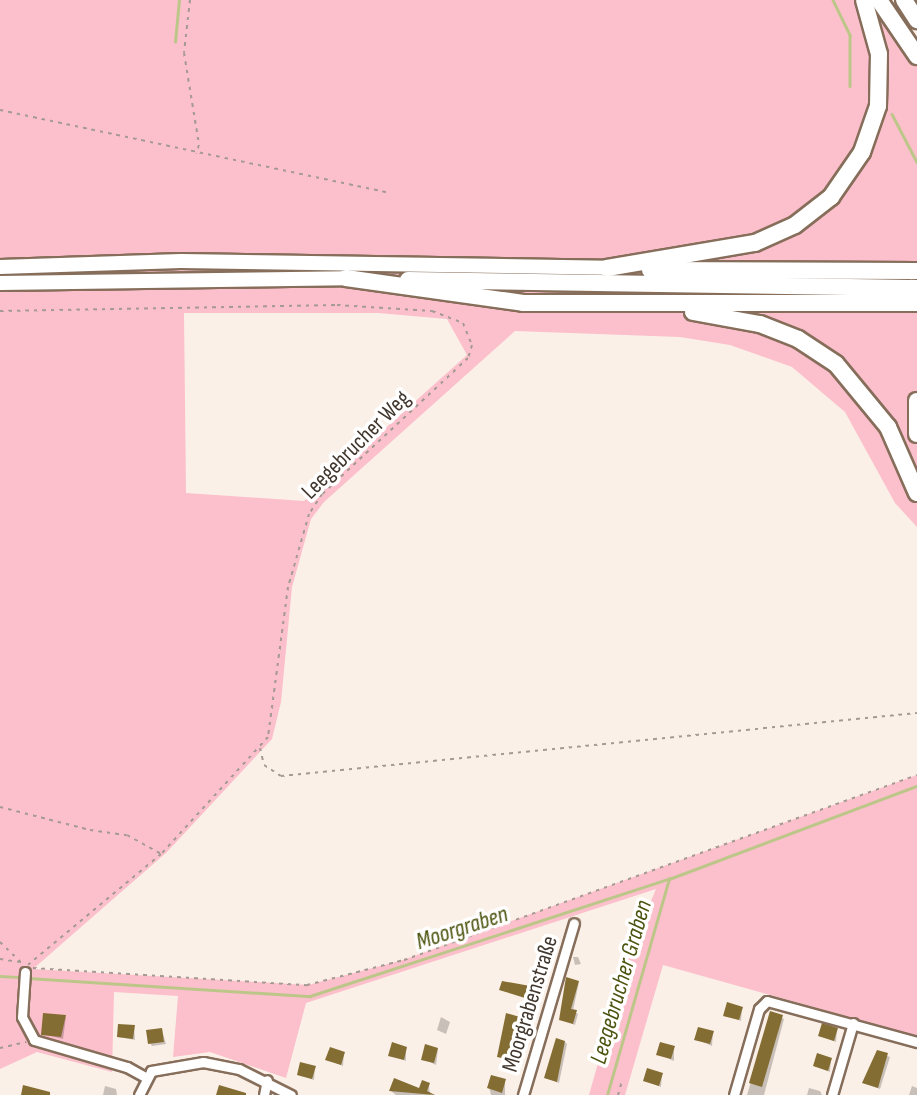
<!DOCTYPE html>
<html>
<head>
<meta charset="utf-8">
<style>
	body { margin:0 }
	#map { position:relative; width:917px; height:1095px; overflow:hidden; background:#fbf0e7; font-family:"Sofia Sans Condensed",sans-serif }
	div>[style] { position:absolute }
	.green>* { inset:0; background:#fcbfcc }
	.shadow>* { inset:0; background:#0003 }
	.stream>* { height:2.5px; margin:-1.25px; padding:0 1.25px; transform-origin:1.25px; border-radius:1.25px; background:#bdc689 }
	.building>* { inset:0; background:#846d33 }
	.path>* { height:2px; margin-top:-1px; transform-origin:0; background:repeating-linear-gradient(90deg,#a49a91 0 3.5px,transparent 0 8.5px) }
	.roads { filter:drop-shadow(2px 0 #866e5b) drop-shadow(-2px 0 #866e5b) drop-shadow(0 2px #866e5b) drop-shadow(0 -2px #866e5b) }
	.minor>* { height:9px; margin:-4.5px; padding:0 4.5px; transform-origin:4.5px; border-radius:4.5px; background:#fff }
	.trunk>* { height:14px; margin:-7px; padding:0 7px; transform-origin:7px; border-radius:7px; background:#fff }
	.motorway>* { height:16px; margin:-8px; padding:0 8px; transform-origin:8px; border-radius:8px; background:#fff }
	span { translate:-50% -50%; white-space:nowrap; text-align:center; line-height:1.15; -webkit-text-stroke:7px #fff; paint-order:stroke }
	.street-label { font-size:23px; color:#41372e }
	.water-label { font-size:24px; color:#4d540f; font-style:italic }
</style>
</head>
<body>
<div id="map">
	<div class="green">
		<i style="clip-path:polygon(evenodd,0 0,857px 0,871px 39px,874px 83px,865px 128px,844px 170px,806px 210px,759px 235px,684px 252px,622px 255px,694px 260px,753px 249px,792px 233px,826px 209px,856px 174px,874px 140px,885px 94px,885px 57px,873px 0,917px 65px,917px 527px,895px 503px,845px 412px,792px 367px,730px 345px,680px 337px,515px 331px,324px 502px,311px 519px,292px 587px,281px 702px,272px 739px,167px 852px,33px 969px,308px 985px,403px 960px,917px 775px,917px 1036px,663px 965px,625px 1095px,589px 1095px,627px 960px,656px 889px,306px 1003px,286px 1078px,210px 1052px,173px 1057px,178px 996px,114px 992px,112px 1072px,37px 1052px,0 1069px,0 0,184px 313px,378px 313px,447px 319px,467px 355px,304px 501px,186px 493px,184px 313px)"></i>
	</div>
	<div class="shadow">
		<i style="clip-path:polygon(573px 957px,578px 957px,581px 964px,575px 965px)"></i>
		<i style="clip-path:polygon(579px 982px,573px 1011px,578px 1014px,575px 1025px,561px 1019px)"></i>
		<i style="clip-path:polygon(501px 989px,535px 989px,537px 991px,534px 1002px)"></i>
		<i style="clip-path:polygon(742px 1009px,741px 1021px,725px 1015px)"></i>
		<i style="clip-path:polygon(771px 1013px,784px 1019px,764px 1095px,747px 1095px)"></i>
		<i style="clip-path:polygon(66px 1017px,63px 1039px,43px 1034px)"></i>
		<i style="clip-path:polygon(441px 1017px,450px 1022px,446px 1034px,437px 1030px)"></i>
		<i style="clip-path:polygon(519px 1018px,521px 1021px,513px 1061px,499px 1056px)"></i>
		<i style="clip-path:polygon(134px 1027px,135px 1040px,119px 1037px)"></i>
		<i style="clip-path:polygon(837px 1029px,836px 1042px,820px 1036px)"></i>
		<i style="clip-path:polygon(162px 1030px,166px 1044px,152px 1046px,150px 1043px)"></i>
		<i style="clip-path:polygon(713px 1033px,712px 1046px,696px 1039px)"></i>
		<i style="clip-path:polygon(565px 1042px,567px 1044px,559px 1083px,546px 1078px)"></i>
		<i style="clip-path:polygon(406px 1048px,406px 1061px,390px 1055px)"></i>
		<i style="clip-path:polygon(674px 1048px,674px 1061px,658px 1054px)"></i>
		<i style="clip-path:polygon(438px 1049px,436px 1065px,423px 1059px)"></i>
		<i style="clip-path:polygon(878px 1052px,890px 1057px,880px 1089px,864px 1083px)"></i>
		<i style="clip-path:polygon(344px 1053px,343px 1066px,327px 1059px)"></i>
		<i style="clip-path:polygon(831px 1059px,830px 1072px,815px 1066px)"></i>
		<i style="clip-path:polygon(315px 1067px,314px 1080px,298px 1075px)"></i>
		<i style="clip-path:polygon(662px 1074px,661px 1087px,645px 1081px)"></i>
		<i style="clip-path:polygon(505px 1081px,505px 1095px,491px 1095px,489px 1087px)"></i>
		<i style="clip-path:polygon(429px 1085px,430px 1095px,396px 1095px,391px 1091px,420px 1090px)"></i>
		<i style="clip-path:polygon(105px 1086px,116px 1089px,117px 1095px,103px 1095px)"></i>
		<i style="clip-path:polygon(912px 1086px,917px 1088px,917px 1095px,909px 1095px)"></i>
		<i style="clip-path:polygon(809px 1088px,820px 1091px,822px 1095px,807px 1095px)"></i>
	</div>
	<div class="stream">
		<i style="left:833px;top:0;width:39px;rotate:64deg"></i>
		<i style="left:850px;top:35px;width:51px;rotate:90deg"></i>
		<i style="left:175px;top:42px;width:42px;rotate:-84.6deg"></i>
		<i style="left:892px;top:114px;width:54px;rotate:62.5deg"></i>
		<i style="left:0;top:976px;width:21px;rotate:3deg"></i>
		<i style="left:28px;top:978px;width:283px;rotate:3.7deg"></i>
		<i style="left:310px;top:996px;width:378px;rotate:-18.1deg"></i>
		<i style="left:669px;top:879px;width:265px;rotate:-20.6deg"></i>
		<i style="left:607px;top:1095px;width:225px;rotate:-74deg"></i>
	</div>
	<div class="building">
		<i style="clip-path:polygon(566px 977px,579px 981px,571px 1009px,577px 1010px,573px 1024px,559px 1020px)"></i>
		<i style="clip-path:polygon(502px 981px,536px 987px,532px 1000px,499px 990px)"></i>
		<i style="clip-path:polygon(727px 1002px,743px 1007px,739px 1020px,723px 1016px)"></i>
		<i style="clip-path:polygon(770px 1011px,783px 1015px,762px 1087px,749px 1083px)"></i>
		<i style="clip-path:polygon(43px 1013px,66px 1015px,61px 1037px,41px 1035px)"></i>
		<i style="clip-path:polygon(506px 1013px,520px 1017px,511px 1060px,497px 1057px)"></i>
		<i style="clip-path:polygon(822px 1023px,838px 1028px,834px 1041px,818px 1036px)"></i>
		<i style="clip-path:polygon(118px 1024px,135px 1025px,133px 1039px,117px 1037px)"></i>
		<i style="clip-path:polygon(698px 1027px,714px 1031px,710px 1044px,694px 1040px)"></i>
		<i style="clip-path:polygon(162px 1028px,164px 1042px,148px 1044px,146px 1030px)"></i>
		<i style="clip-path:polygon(556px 1038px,565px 1041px,557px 1082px,544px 1078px)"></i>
		<i style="clip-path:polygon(392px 1042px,407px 1047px,404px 1060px,388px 1056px)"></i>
		<i style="clip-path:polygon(660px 1042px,675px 1046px,671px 1059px,656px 1055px)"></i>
		<i style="clip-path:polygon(425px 1044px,438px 1048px,434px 1063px,421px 1060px)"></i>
		<i style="clip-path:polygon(330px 1047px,345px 1052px,341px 1065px,325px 1060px)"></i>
		<i style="clip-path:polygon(877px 1050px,888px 1053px,878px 1088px,862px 1083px)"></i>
		<i style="clip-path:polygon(817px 1053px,832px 1058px,828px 1071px,813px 1066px)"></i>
		<i style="clip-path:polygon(300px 1062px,316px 1066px,312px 1079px,297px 1075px)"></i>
		<i style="clip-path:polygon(647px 1068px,663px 1073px,659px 1086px,643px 1081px)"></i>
		<i style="clip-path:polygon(491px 1075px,506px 1079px,502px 1093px,487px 1088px)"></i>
		<i style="clip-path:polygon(394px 1078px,419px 1088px,422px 1080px,430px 1083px,427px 1091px,435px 1095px,389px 1091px)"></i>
		<i style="clip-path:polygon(23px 1085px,50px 1092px,50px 1095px,21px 1095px)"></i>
		<i style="clip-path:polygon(219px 1085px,246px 1093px,246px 1095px,216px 1095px)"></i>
	</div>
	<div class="path">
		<i style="left:190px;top:0;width:53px;rotate:96.5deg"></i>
		<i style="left:184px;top:53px;width:93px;rotate:80.7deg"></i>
		<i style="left:199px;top:145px;width:9px;rotate:111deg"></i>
		<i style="left:0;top:110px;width:399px;rotate:12deg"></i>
		<i style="left:0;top:311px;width:337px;rotate:-1deg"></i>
		<i style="left:337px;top:305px;width:95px;rotate:3.6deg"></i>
		<i style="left:432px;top:311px;width:33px;rotate:21deg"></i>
		<i style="left:463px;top:323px;width:24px;rotate:68deg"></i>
		<i style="left:472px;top:345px;width:14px;rotate:107deg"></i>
		<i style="left:468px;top:358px;width:200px;rotate:137deg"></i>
		<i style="left:322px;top:494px;width:24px;rotate:123deg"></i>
		<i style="left:309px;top:514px;width:76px;rotate:106deg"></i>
		<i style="left:288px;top:587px;width:151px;rotate:97.6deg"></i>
		<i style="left:268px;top:737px;width:159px;rotate:132.4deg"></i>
		<i style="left:161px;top:854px;width:173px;rotate:140.2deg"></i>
		<i style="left:260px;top:748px;width:17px;rotate:77deg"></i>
		<i style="left:264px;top:765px;width:20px;rotate:33deg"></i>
		<i style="left:281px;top:776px;width:639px;rotate:-5.66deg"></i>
		<i style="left:0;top:807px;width:93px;rotate:14.3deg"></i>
		<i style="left:90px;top:830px;width:37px;rotate:8deg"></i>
		<i style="left:127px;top:835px;width:39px;rotate:29deg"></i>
		<i style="left:0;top:942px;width:32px;rotate:44deg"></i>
		<i style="left:0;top:959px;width:20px;rotate:9deg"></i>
		<i style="left:33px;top:968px;width:275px;rotate:3.6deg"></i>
		<i style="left:307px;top:985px;width:100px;rotate:-14.5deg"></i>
		<i style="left:404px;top:960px;width:545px;rotate:-19.83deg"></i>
		<i style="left:0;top:1048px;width:27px;rotate:-13deg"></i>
		<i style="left:618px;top:1095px;width:15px;rotate:-74deg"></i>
	</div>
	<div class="roads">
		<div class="minor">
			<i style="left:25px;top:972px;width:45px;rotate:93.8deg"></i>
			<i style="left:22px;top:1017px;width:26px;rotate:62deg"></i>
			<i style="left:34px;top:1040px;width:97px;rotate:16.2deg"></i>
			<i style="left:127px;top:1067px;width:21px;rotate:29deg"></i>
			<i style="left:139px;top:1095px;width:27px;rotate:-63deg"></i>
			<i style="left:151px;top:1071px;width:53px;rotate:-9.8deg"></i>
			<i style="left:203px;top:1062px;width:37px;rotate:11deg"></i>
			<i style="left:239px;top:1069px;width:58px;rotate:26.6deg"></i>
			<i style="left:264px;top:1095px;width:15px;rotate:-79deg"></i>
			<i style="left:523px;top:1095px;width:179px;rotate:-73.5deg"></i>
			<i style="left:734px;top:1095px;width:90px;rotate:-73.8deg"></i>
			<i style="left:759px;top:1009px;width:11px;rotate:-45deg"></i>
			<i style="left:767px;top:1001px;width:156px;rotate:15.3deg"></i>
			<i style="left:832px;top:1095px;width:75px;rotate:-73.7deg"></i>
		</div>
		<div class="trunk">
			<i style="left:0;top:267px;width:181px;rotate:-1.9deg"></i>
			<i style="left:181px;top:261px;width:426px;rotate:0.9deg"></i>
			<i style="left:0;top:283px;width:346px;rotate:-0.8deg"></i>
		</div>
		<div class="motorway">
			<i style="left:879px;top:0;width:68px;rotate:55.8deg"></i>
			<i style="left:904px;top:0;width:24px;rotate:57deg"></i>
			<i style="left:607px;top:268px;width:150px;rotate:-9.6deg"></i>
			<i style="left:755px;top:243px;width:44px;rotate:-24.2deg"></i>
			<i style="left:795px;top:225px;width:46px;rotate:-37.9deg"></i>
			<i style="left:831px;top:197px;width:55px;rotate:-55.4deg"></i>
			<i style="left:862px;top:152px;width:49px;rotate:-70.8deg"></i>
			<i style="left:878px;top:106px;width:52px;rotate:-88.9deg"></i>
			<i style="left:879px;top:54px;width:56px;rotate:-105.5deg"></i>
			<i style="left:650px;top:270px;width:267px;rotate:0.2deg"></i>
			<i style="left:346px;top:278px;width:179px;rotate:8deg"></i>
			<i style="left:523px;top:303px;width:394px"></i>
			<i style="left:408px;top:280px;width:509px;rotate:0.9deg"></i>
			<i style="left:693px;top:312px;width:68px;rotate:10.2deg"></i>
			<i style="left:760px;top:324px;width:41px;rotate:21.5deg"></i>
			<i style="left:798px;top:339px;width:45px;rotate:33.3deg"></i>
			<i style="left:836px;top:364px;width:82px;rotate:50.5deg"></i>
			<i style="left:888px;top:427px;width:72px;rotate:66.3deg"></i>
			<i style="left:917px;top:401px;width:33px;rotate:90deg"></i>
		</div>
	</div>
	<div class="street-label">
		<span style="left:356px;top:445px;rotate:-45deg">Leegebrucher Weg</span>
		<span style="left:530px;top:1004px;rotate:-73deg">Moorgrabenstraße</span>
	</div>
	<div class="water-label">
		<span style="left:462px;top:928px;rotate:-18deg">Moorgraben</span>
		<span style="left:621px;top:982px;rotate:-74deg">Leegebrucher Graben</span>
	</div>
</div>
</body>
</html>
